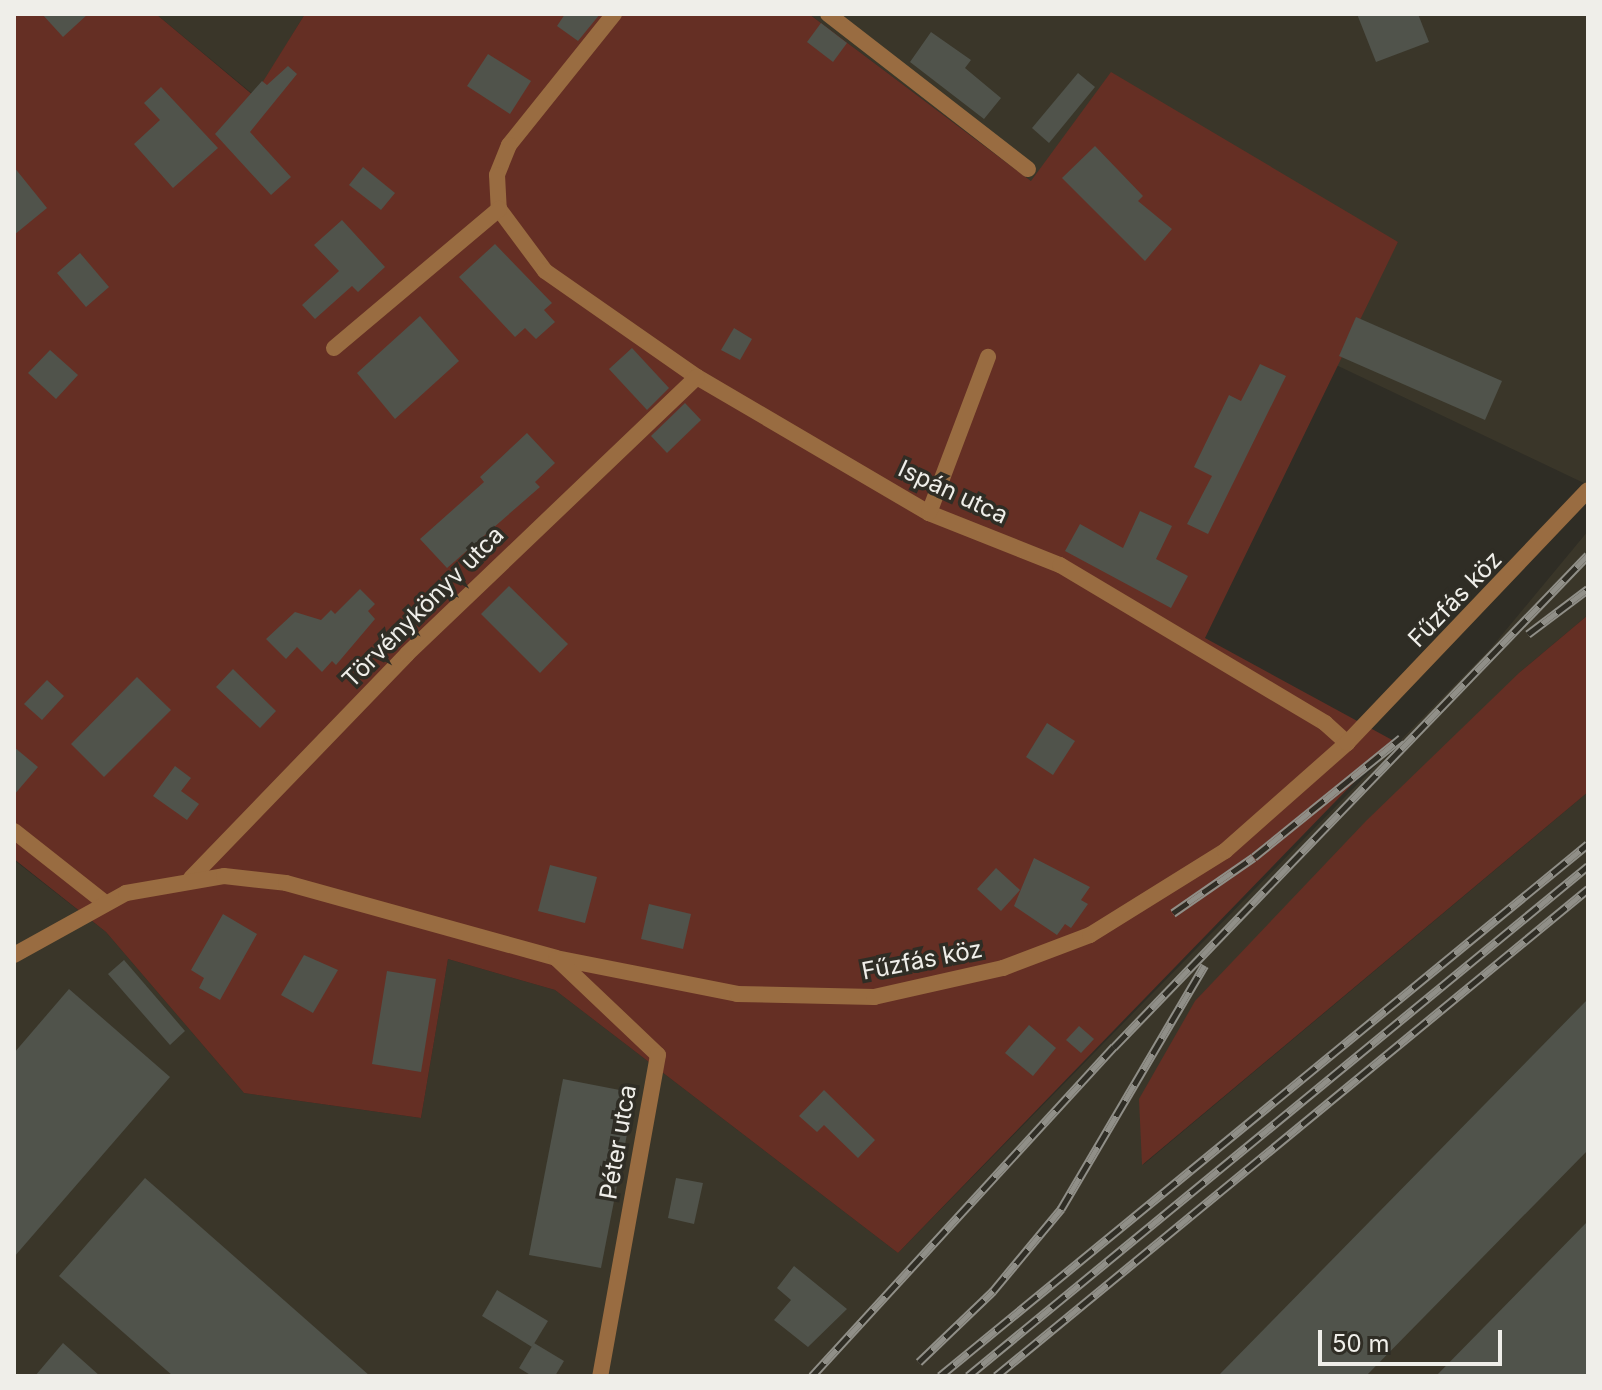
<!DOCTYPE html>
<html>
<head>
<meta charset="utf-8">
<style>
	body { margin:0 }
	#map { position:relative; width:1602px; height:1390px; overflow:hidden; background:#2f2d25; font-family:Inter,sans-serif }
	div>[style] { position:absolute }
	.built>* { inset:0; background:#3a3629 }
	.green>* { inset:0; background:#652f24 }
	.building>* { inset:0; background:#50534b }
	.street>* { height:16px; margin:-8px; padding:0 8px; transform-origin:8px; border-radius:8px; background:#996c41 }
	.rail>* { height:9px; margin-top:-4.5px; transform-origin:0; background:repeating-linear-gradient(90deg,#2f2d25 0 18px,#908f88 0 36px); box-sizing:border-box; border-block:2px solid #908f88 }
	span { translate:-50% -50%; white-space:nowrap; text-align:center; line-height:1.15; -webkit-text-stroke:7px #2f2d25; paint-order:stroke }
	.street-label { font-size:24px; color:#efeee9 }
	.frame { position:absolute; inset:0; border:16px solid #efeee9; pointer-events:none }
	.scale { position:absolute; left:1318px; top:1330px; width:184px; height:36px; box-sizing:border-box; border:4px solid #efeee9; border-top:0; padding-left:10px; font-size:24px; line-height:28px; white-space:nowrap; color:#efeee9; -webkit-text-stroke:6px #2f2d25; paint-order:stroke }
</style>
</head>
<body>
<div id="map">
	<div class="built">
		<i style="clip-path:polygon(156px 14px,305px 14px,255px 96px)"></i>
		<i style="clip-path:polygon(809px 14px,1588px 14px,1588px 485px,1334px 364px,1398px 242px,1031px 181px)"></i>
		<i style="clip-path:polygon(1588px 531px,1588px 615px,1520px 672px,1143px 1165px,1588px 792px,1588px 1376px,14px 1376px,14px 860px,106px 932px,244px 1093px,421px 1118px,448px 959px,555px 990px,898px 1253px,1491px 648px)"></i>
	</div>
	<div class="green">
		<i style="clip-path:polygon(14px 14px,156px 14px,254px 96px,305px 14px,809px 14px,1031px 181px,1111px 72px,1398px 242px,1205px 638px,1394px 741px,898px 1253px,555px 990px,448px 959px,421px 1118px,244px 1093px,106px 932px,14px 859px)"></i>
		<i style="clip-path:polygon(1588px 615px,1588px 792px,1142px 1165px,1139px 1099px,1195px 1001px,1366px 821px,1520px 672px)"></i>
	</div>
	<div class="building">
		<i style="clip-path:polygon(42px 14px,88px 14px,63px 37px)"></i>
		<i style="clip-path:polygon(565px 14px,600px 14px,578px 41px,557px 26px)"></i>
		<i style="clip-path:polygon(1357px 14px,1418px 14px,1429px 42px,1376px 62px)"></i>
		<i style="clip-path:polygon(821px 23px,847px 43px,833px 62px,807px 42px)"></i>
		<i style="clip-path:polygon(931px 32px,971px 60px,965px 68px,1001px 98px,984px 119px,910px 62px)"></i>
		<i style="clip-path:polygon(488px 54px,531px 81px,510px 114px,467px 86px)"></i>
		<i style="clip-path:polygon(288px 66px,297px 74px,250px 132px,291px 177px,271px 195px,215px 134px,262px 81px,267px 85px)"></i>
		<i style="clip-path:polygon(1078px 73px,1095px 87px,1049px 143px,1032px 128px)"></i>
		<i style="clip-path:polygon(161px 87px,218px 148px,173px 188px,134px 144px,160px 120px,144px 103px)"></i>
		<i style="clip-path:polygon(1095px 146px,1143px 196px,1138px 201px,1172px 229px,1145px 261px,1062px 178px)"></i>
		<i style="clip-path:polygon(14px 167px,47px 208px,14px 235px)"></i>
		<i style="clip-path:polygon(363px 167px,395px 193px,381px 210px,349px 185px)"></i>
		<i style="clip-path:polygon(342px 220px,385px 267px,358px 292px,352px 286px,315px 319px,302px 305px,339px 271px,314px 245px)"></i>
		<i style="clip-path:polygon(495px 244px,552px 303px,544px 310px,555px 322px,536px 339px,525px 328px,515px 337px,459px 277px)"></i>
		<i style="clip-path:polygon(80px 253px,109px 287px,86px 307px,57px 273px)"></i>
		<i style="clip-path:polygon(420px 316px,459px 361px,395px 419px,357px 373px)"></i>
		<i style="clip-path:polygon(1356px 317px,1502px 381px,1485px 420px,1339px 356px)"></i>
		<i style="clip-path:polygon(734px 328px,752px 339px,740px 360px,721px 350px)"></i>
		<i style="clip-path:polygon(632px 348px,669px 388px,647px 410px,609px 369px)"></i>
		<i style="clip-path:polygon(50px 350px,78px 375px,56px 399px,28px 373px)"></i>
		<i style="clip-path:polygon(1260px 364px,1286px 376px,1208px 534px,1187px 524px,1212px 476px,1194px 467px,1229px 395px,1241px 401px)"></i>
		<i style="clip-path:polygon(685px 403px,701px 420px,667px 453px,651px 436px)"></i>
		<i style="clip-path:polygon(527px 433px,555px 463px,535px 482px,540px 487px,447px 568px,420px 539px,484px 482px,480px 477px)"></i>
		<i style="clip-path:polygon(1140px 511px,1172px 526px,1156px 559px,1188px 576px,1171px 608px,1065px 551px,1080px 524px,1123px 548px)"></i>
		<i style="clip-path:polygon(509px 586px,568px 644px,540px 673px,481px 614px)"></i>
		<i style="clip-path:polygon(360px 589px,375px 604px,368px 611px,375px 619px,336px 665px,332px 661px,322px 672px,297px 647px,286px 659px,266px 639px,295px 612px,321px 620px,331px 610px,335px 614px)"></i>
		<i style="clip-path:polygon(233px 669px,276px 711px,260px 728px,216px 687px)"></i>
		<i style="clip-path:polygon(137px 677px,171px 710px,104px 777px,71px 744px)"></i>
		<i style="clip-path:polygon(47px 680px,64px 696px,42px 720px,24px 704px)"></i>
		<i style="clip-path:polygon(1047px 723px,1075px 741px,1053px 775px,1026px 757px)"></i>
		<i style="clip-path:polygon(14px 747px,38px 767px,14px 795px)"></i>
		<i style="clip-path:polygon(175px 766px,191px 778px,181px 791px,199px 804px,187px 820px,153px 796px)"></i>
		<i style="clip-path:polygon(1034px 858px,1090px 887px,1081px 900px,1088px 904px,1071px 928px,1065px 924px,1057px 935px,1014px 906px)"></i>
		<i style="clip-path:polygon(550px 865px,597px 877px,585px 923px,538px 911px)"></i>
		<i style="clip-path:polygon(996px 868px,1020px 890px,1001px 911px,977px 889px)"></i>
		<i style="clip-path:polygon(649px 904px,691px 914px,683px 949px,641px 939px)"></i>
		<i style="clip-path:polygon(223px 914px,257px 934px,220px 1000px,199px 988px,204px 978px,191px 970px)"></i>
		<i style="clip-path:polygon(304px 955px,338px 970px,313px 1013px,281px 995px)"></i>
		<i style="clip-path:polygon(124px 960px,185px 1031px,170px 1045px,108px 974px)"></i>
		<i style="clip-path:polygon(387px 971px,436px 979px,421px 1072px,372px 1064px)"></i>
		<i style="clip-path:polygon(69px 989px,170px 1077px,14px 1257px,14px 1053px)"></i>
		<i style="clip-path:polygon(1588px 999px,1588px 1150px,1366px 1376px,1218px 1376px)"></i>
		<i style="clip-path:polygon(1029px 1025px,1056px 1048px,1033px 1076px,1005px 1053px)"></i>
		<i style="clip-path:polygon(1079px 1026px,1094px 1039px,1081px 1053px,1066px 1040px)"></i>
		<i style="clip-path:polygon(563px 1079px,635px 1093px,601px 1268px,529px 1255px)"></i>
		<i style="clip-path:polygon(824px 1090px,875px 1140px,858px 1158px,824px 1125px,817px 1132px,799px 1116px)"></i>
		<i style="clip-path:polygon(145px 1178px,194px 1221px,370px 1376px,173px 1376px,59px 1276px)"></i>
		<i style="clip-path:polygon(676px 1178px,703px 1183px,694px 1224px,668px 1218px)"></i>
		<i style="clip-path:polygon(1588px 1221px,1588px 1376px,1436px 1376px)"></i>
		<i style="clip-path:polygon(794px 1266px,847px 1309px,808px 1347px,774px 1320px,791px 1300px,777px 1288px)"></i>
		<i style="clip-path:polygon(497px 1290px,548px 1321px,532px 1347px,482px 1316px)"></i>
		<i style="clip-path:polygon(63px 1343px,100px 1376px,35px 1376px)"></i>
		<i style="clip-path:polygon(534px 1343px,564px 1361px,555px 1376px,532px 1376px,519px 1368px)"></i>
	</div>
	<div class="street">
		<i style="left:614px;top:14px;width:168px;rotate:128.7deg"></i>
		<i style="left:509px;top:145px;width:32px;rotate:112deg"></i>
		<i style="left:497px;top:175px;width:34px;rotate:87deg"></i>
		<i style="left:499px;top:209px;width:77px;rotate:53.4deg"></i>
		<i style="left:545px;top:271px;width:185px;rotate:34.9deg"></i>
		<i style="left:697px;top:377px;width:269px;rotate:30.4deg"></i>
		<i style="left:929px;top:513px;width:141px;rotate:21.7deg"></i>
		<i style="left:1060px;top:565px;width:309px;rotate:30.8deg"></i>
		<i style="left:1325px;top:723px;width:30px;rotate:42deg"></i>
		<i style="left:828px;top:14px;width:253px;rotate:37.8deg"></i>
		<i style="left:334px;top:348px;width:216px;rotate:-40.1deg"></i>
		<i style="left:929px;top:513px;width:167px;rotate:-69.3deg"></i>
		<i style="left:14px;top:831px;width:115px;rotate:38.3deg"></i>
		<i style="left:191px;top:878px;width:311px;rotate:-46deg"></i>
		<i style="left:407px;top:654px;width:401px;rotate:-43.7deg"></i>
		<i style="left:14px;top:955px;width:128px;rotate:-29deg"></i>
		<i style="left:126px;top:893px;width:99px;rotate:-9.8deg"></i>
		<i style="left:224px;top:876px;width:62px;rotate:6.4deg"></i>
		<i style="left:286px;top:883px;width:280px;rotate:15.5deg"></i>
		<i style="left:556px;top:958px;width:185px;rotate:11.2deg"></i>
		<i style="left:737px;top:994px;width:137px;rotate:1.3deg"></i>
		<i style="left:874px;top:997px;width:132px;rotate:-12.7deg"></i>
		<i style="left:1003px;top:968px;width:93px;rotate:-20.8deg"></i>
		<i style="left:1090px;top:935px;width:159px;rotate:-31.9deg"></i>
		<i style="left:1225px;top:851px;width:163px;rotate:-41.5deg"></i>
		<i style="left:1347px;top:743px;width:349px;rotate:-46.4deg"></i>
		<i style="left:557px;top:959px;width:139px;rotate:43.5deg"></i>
		<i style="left:658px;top:1055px;width:326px;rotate:100.2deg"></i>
	</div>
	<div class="rail">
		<i style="left:1528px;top:634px;width:75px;rotate:-36.9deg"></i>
		<i style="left:1173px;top:913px;width:98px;rotate:-34.7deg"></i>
		<i style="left:1254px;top:857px;width:189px;rotate:-39deg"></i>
		<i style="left:919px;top:1362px;width:103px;rotate:-43.8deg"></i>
		<i style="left:993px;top:1291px;width:107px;rotate:-50.3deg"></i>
		<i style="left:1061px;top:1209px;width:283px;rotate:-59.5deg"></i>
		<i style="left:812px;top:1376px;width:447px;rotate:-47.5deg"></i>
		<i style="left:1114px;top:1047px;width:683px;rotate:-46.07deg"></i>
		<i style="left:940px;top:1376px;width:838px;rotate:-39.39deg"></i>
		<i style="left:968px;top:1376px;width:803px;rotate:-39.44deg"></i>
		<i style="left:996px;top:1376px;width:767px;rotate:-39.44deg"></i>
	</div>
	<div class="street-label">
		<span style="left:953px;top:492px;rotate:25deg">Ispán utca</span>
		<span style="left:1455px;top:599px;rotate:-46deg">Fűzfás köz</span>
		<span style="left:423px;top:607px;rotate:-45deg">Törvénykönyv utca</span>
		<span style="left:922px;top:960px;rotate:-11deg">Fűzfás köz</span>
		<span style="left:618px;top:1142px;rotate:-80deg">Péter utca</span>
	</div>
	<div class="frame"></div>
	<div class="scale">50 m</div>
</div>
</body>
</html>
